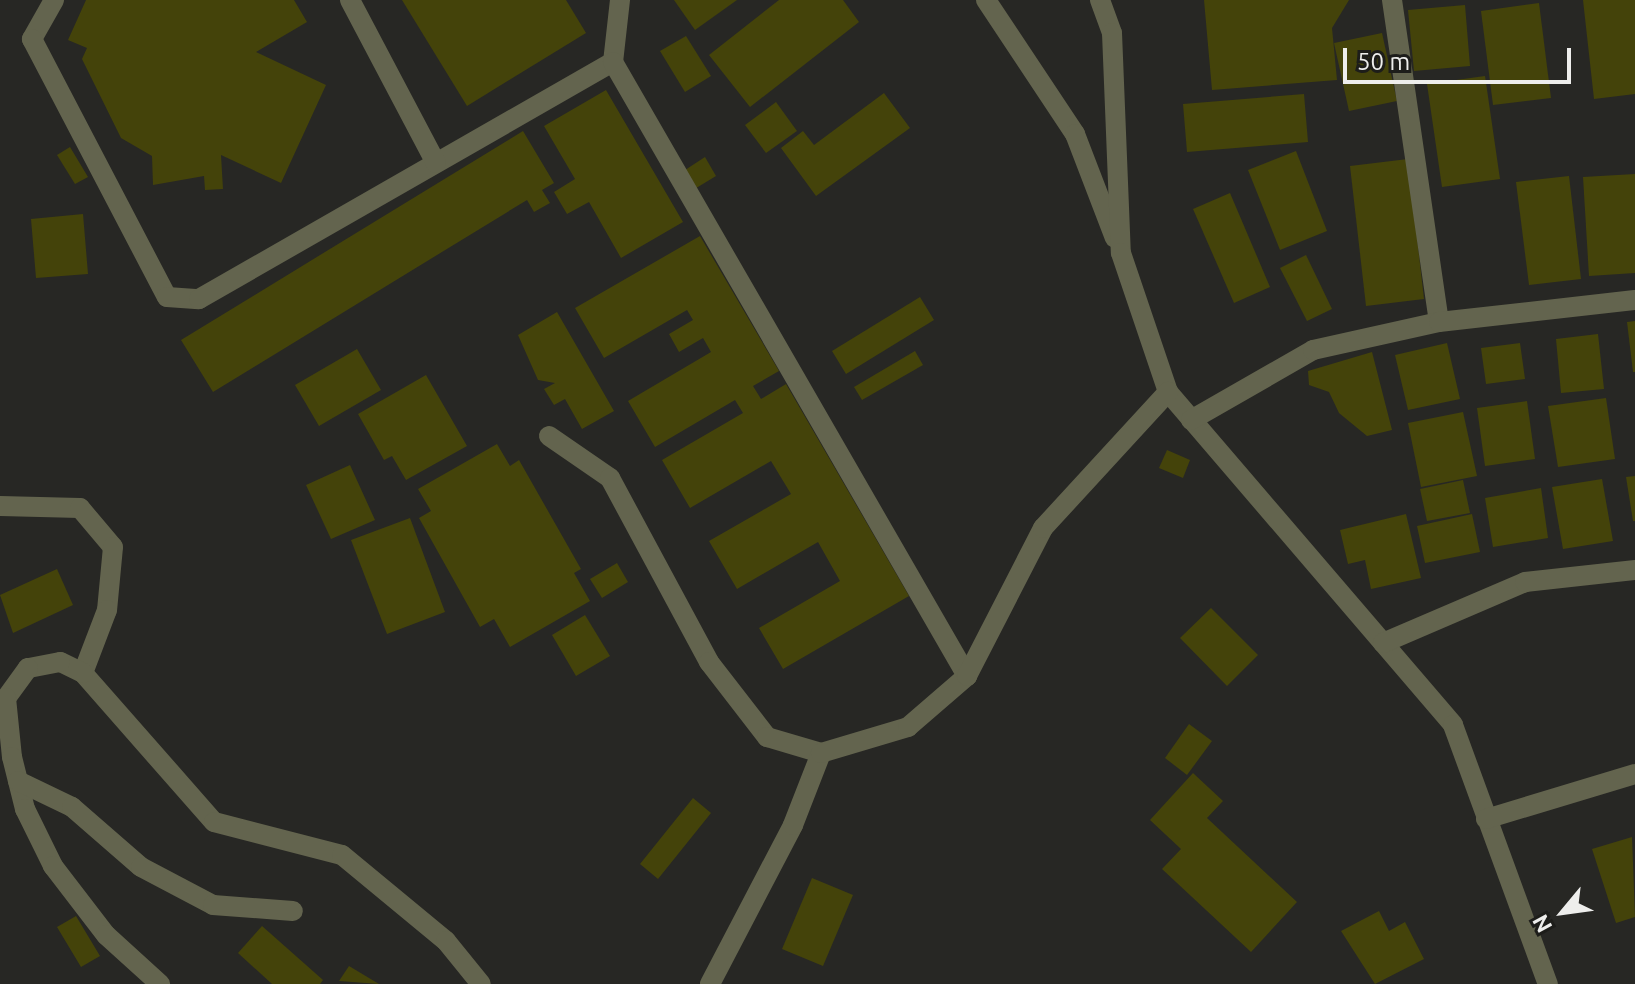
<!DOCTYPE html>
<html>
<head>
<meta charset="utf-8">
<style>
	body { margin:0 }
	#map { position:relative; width:1635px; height:984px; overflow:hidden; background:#272724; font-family:Ubuntu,sans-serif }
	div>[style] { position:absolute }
	.building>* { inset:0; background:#44430a }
	.minor>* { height:20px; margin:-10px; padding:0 10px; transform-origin:10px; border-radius:10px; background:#63644e }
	span { translate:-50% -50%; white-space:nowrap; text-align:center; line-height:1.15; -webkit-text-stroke:8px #1d1d1a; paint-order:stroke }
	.north { position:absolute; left:1523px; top:872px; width:80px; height:80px; -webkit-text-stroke:6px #1d1d1a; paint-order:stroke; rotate:241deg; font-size:22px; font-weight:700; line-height:32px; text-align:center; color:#eeeeec }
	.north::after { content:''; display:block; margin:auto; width:28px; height:36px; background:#eeeeec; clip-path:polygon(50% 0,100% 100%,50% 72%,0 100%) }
	.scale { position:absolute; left:1343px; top:48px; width:228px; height:36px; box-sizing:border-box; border:4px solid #eeeeec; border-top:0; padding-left:10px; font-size:24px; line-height:28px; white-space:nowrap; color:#eeeeec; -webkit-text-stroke:6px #1d1d1a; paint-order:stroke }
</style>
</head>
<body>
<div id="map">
	<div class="building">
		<i style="clip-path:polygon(86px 0,294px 0,307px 22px,256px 52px,326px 85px,281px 183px,221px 155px,223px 189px,205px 190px,204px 176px,153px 185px,152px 156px,121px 138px,82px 59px,87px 48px,68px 40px)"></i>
		<i style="clip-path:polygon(402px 0,566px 0,586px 33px,467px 106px)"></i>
		<i style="clip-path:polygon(674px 0,737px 0,695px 30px)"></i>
		<i style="clip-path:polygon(779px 0,843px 0,859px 22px,750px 107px,709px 55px)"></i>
		<i style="clip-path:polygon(1204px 0,1349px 0,1332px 28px,1337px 80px,1212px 90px)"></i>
		<i style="clip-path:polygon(1583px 0,1635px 0,1635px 94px,1594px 99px)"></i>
		<i style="clip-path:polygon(1539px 3px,1551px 98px,1493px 105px,1481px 11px)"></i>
		<i style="clip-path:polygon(1465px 5px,1470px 66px,1414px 71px,1408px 10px)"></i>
		<i style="clip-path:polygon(1382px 33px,1397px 101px,1349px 111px,1334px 43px)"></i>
		<i style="clip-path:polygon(686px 36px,711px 76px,685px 92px,660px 51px)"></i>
		<i style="clip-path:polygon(1485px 76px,1500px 179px,1442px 187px,1427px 84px)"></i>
		<i style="clip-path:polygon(606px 90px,683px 222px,621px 258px,589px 202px,567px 214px,554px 192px,575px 179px,544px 126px)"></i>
		<i style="clip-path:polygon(884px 93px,910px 128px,816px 196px,781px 148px,803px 131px,814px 145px)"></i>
		<i style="clip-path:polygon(1304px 94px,1308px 142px,1187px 152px,1183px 104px)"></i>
		<i style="clip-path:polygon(776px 102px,797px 131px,766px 153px,745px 125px)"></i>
		<i style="clip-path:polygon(523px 131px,554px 183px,542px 190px,550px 203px,534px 212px,527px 200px,213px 392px,181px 340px)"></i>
		<i style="clip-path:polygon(70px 147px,88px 177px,75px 184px,57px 155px)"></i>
		<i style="clip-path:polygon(1296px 151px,1327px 231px,1280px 250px,1248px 170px)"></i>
		<i style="clip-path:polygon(705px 157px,716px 176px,693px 190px,682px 172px)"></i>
		<i style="clip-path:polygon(1408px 159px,1424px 299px,1366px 306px,1350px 166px)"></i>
		<i style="clip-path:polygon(1635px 174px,1635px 273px,1589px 276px,1583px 177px)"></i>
		<i style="clip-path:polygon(1569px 176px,1581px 279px,1529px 285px,1516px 182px)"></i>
		<i style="clip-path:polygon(1230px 193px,1270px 287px,1234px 303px,1193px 209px)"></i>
		<i style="clip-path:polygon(83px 214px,88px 274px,36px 278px,31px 219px)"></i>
		<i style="clip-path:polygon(700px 236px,779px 371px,753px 386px,761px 399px,786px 384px,909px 596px,783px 669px,759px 628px,840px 581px,818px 542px,737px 589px,709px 541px,791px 494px,771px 461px,690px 508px,662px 460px,743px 413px,735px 400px,655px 447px,628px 401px,711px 352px,703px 338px,679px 352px,669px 334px,693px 320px,687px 310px,604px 358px,575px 308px)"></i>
		<i style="clip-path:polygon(1306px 255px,1332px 309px,1307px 321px,1280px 268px)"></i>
		<i style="clip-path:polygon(920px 297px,934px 320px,846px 374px,832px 351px)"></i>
		<i style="clip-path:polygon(557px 312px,614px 411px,582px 429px,565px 399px,554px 405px,544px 389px,555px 383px,538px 380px,518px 335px)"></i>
		<i style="clip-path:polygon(1635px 321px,1635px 372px,1633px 372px,1627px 322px)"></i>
		<i style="clip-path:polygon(1598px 334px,1604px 389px,1561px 393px,1556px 339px)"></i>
		<i style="clip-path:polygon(1447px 343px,1460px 399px,1408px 410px,1395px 355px)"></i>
		<i style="clip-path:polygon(1520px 343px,1525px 379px,1486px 384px,1481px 348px)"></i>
		<i style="clip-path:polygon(357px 349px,381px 390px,319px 426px,295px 385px)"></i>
		<i style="clip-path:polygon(915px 351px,923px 365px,862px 400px,854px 387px)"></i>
		<i style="clip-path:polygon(1372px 352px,1392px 430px,1367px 436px,1339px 413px,1329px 392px,1309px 385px,1308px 371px)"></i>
		<i style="clip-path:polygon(426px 375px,467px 446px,406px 480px,392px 456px,384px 460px,358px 414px)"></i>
		<i style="clip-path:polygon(1606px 398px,1615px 459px,1558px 467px,1548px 406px)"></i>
		<i style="clip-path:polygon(1527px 401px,1535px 459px,1485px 466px,1477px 408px)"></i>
		<i style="clip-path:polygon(1463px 412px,1477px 476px,1421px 487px,1408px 423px)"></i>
		<i style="clip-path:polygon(497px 444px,510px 466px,519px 460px,581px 569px,574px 573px,590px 601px,510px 647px,494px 619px,480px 627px,419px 518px,431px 511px,418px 489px)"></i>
		<i style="clip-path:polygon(1167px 450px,1190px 460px,1183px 478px,1159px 468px)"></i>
		<i style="clip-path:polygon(350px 465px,375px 520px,331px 539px,306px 485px)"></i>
		<i style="clip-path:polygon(1635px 476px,1635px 521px,1633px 521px,1626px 477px)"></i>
		<i style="clip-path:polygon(1602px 479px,1613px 541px,1563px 549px,1552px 487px)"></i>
		<i style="clip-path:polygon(1463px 480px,1470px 513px,1427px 521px,1420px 489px)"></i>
		<i style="clip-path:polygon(1541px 488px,1548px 538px,1493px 547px,1485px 498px)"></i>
		<i style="clip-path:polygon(1406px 514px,1421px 578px,1371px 589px,1365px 560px,1348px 564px,1340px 530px)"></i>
		<i style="clip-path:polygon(1472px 514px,1480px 552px,1425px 563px,1417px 526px)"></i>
		<i style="clip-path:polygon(410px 518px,445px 612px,387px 634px,351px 540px)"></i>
		<i style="clip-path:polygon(617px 563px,628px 582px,602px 598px,590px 579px)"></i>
		<i style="clip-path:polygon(57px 569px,73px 605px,13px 633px,0 595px)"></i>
		<i style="clip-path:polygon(1211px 608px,1258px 655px,1227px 686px,1180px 638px)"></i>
		<i style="clip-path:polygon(585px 615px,610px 656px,576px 676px,552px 635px)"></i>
		<i style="clip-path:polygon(1189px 724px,1212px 741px,1187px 775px,1165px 758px)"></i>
		<i style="clip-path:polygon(1193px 773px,1223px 801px,1207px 818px,1297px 902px,1251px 952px,1162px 869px,1181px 849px,1150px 820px)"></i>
		<i style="clip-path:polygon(693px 798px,711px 813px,658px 879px,640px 864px)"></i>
		<i style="clip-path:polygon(1632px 837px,1635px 917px,1616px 923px,1592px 849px)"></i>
		<i style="clip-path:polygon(812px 878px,853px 895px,823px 966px,782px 949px)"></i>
		<i style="clip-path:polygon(1379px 911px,1389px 931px,1405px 922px,1424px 959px,1375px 984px,1341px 931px)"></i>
		<i style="clip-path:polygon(76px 916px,100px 956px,81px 967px,57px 927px)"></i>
		<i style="clip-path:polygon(262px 926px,323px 980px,320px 984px,272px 984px,238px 953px)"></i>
		<i style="clip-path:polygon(349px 966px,379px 984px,339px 981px)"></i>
	</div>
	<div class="minor">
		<i style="left:54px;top:0;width:45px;rotate:119.4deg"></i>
		<i style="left:32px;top:39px;width:291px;rotate:62.4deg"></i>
		<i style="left:167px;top:297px;width:32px;rotate:4deg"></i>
		<i style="left:199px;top:299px;width:477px;rotate:-29.8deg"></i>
		<i style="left:350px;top:0;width:184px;rotate:62.2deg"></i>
		<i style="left:620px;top:0;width:62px;rotate:96.4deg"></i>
		<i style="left:613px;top:62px;width:709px;rotate:60.03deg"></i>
		<i style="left:986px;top:0;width:161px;rotate:56.4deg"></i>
		<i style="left:1075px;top:134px;width:111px;rotate:69deg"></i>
		<i style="left:1100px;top:0;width:35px;rotate:70deg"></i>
		<i style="left:1112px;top:33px;width:220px;rotate:87.7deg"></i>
		<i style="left:1121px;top:253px;width:147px;rotate:71.3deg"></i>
		<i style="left:1168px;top:392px;width:438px;rotate:49.4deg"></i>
		<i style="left:1453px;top:725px;width:276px;rotate:69.9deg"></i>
		<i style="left:1392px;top:0;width:325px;rotate:81.7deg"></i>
		<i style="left:1191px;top:420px;width:141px;rotate:-29.8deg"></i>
		<i style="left:1313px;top:350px;width:129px;rotate:-12.5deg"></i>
		<i style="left:1439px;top:322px;width:197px;rotate:-6.4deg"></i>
		<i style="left:549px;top:436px;width:74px;rotate:34.5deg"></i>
		<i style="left:610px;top:478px;width:209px;rotate:61.7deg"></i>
		<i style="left:709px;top:662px;width:95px;rotate:52.3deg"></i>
		<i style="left:767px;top:737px;width:56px;rotate:16.5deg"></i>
		<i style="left:0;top:506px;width:80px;rotate:1.4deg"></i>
		<i style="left:80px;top:508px;width:51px;rotate:49.8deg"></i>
		<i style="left:113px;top:547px;width:63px;rotate:95.4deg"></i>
		<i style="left:107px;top:610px;width:67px;rotate:110.9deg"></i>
		<i style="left:83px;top:673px;width:198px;rotate:48.7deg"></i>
		<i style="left:214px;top:822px;width:132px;rotate:14.5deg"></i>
		<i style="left:342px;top:855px;width:135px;rotate:39.6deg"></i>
		<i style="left:446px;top:941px;width:55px;rotate:50.9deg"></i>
		<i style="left:1383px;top:643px;width:155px;rotate:-23.2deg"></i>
		<i style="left:1525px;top:582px;width:111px;rotate:-6.2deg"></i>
		<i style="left:83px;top:673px;width:25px;rotate:-154deg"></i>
		<i style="left:60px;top:662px;width:33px;rotate:169deg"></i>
		<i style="left:28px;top:668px;width:37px;rotate:126deg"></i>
		<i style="left:6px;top:698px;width:59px;rotate:84.2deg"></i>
		<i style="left:12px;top:757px;width:54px;rotate:76deg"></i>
		<i style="left:25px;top:809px;width:64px;rotate:63.8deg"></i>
		<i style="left:53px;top:866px;width:87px;rotate:52.5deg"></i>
		<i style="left:106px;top:935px;width:73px;rotate:42.2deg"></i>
		<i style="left:18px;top:781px;width:60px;rotate:25.7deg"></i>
		<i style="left:72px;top:807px;width:91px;rotate:41deg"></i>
		<i style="left:141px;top:867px;width:81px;rotate:27.8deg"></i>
		<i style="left:213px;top:905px;width:80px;rotate:4.3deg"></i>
		<i style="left:1486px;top:819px;width:156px;rotate:-16.8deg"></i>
		<i style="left:710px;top:984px;width:179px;rotate:-62.4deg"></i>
		<i style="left:793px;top:825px;width:77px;rotate:-68.7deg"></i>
		<i style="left:821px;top:753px;width:91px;rotate:-16.6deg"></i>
		<i style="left:908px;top:727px;width:78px;rotate:-40.8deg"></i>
		<i style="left:967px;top:676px;width:166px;rotate:-62.8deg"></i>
		<i style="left:1043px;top:528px;width:185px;rotate:-47.4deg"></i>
	</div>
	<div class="north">N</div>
	<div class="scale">50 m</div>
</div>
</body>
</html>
